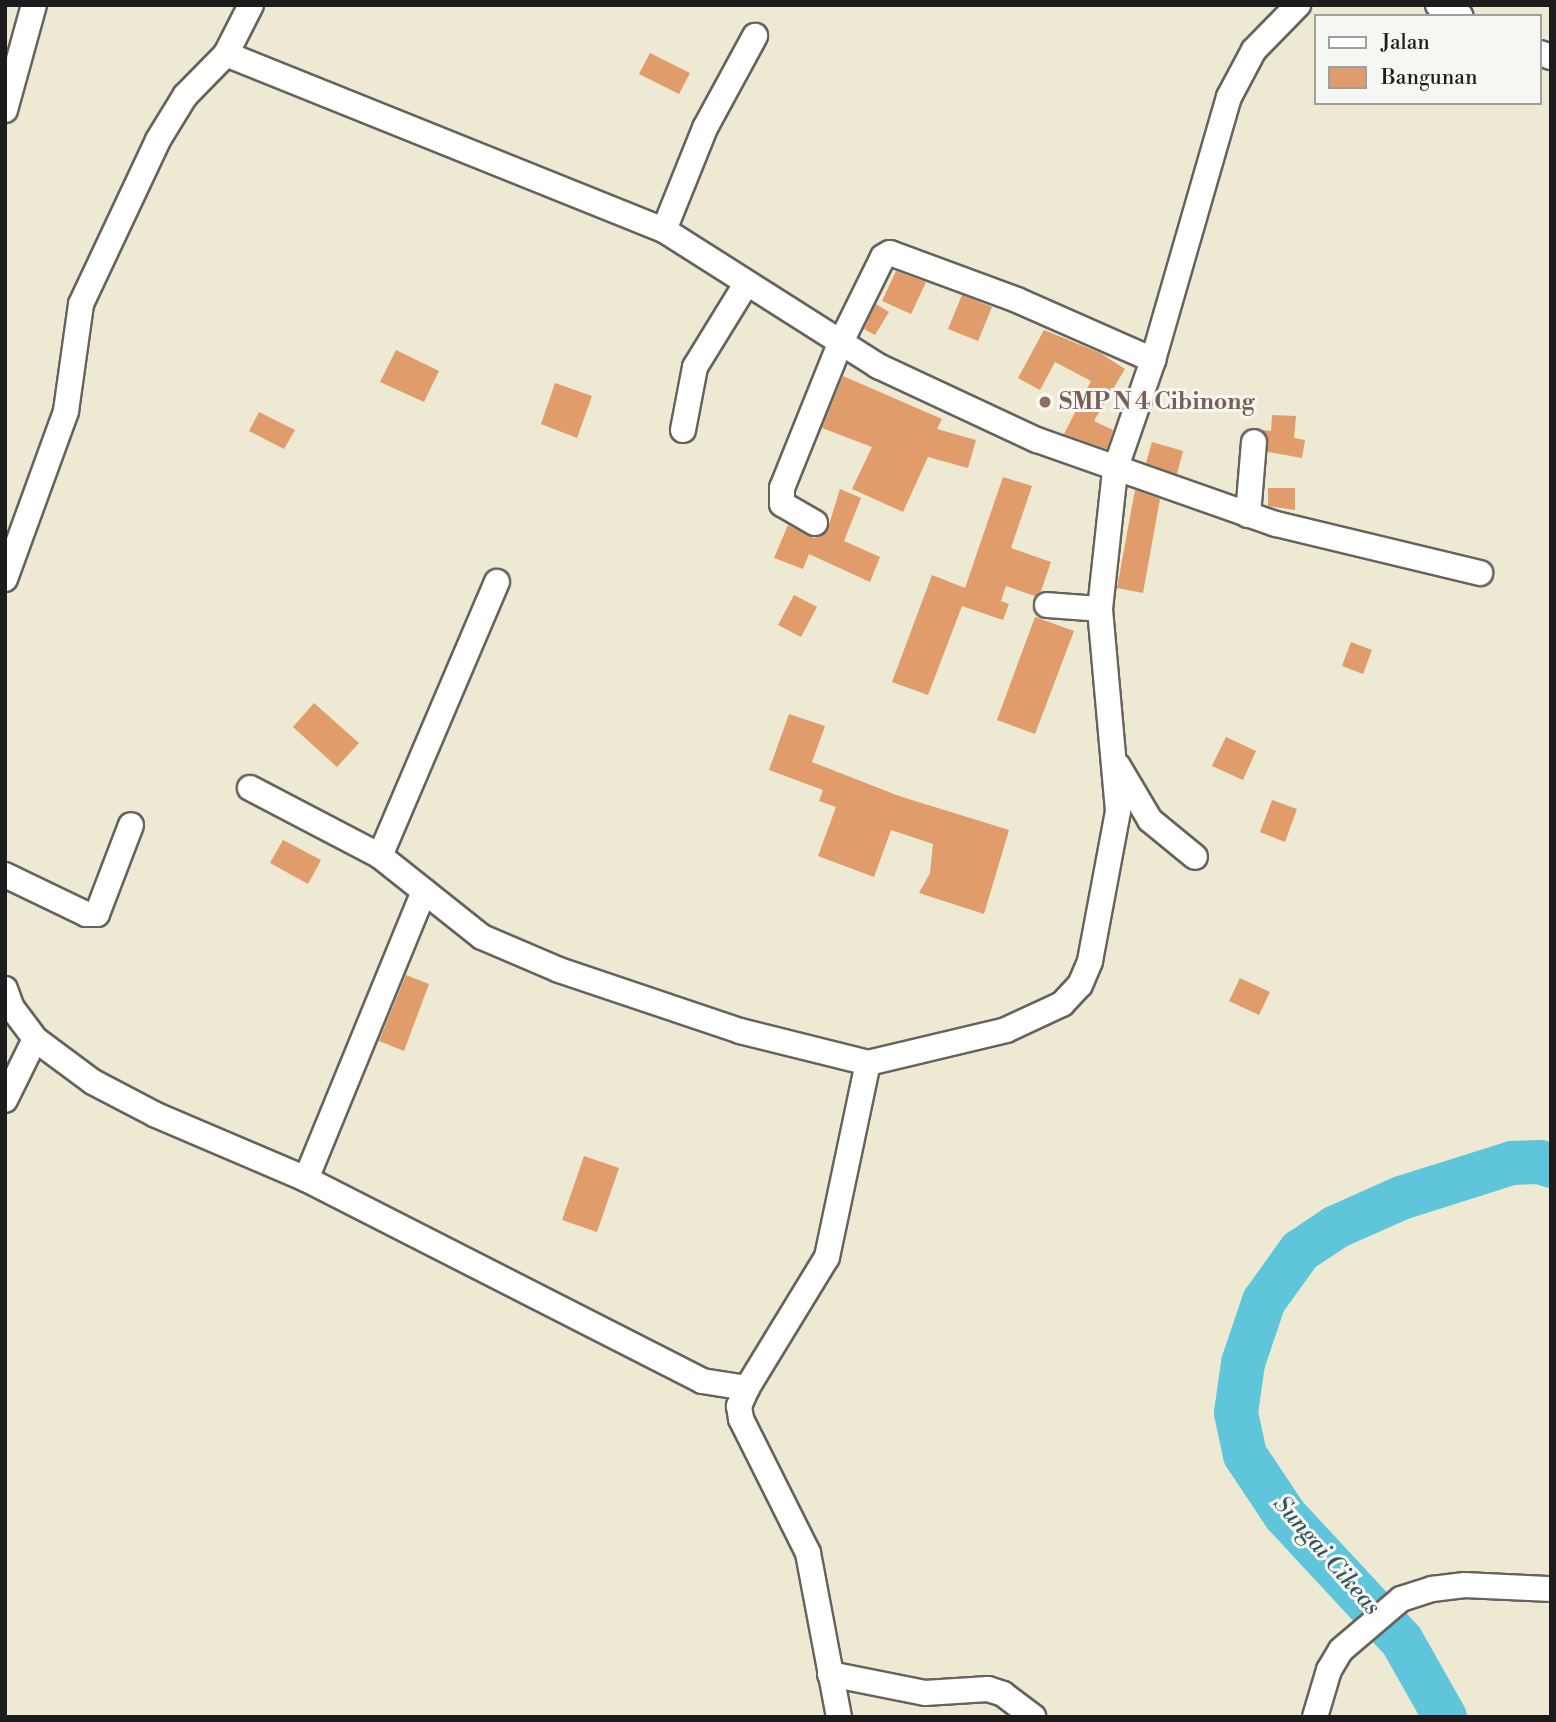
<!DOCTYPE html>
<html>
<head>
<meta charset="utf-8">
<style>
	body { margin:0 }
	#map { position:relative; width:1556px; height:1722px; overflow:hidden; background:#ede9d2; font-family:"Libre Bodoni",serif }
	div>[style] { position:absolute }
	.river>* { height:44px; margin:-22px; padding:0 22px; transform-origin:22px; border-radius:22px; background:#5ec5da }
	.building>* { inset:0; background:#e09c6b }
	.roads { filter:drop-shadow(2px 0 #65645c) drop-shadow(-2px 0 #65645c) drop-shadow(0 2px #65645c) drop-shadow(0 -2px #65645c) }
	.minor>* { height:24px; margin:-12px; padding:0 12px; transform-origin:12px; border-radius:12px; background:#fff }
	.dots>* { width:19px; height:19px; translate:-50% -50%; box-sizing:border-box; border:4px solid #f6f6f2; border-radius:50% }
	span { translate:-50% -50%; white-space:nowrap; text-align:center; line-height:1.15; -webkit-text-stroke:6px #f6f6f2; paint-order:stroke }
	.education-label { font-size:23px; color:#785e54; font-weight:700 }
	.left { translate:0 -50%; text-align:left }
	.water-label { font-size:24px; color:#33575e; font-style:italic }
	.frame { position:absolute; inset:0; border:7px solid #1c1c1c; pointer-events:none }
	.legend { position:absolute; left:1314px; top:14px; width:228px; height:91px; box-sizing:border-box; background:#f6f6f2; border:2px solid #9f9f9c; margin:0; padding:9px 12px; list-style:none; font-size:21px; color:#1c1c1c }
	.legend li { display:flex; align-items:center; gap:14px; height:35px }
	.legend b { width:35px; border:2px solid #9f9f9c }
</style>
</head>
<body>
<div id="map">
	<div class="river">
		<i style="left:1445px;top:1717px;width:87px;rotate:-119.5deg"></i>
		<i style="left:1402px;top:1641px;width:172px;rotate:-132.9deg"></i>
		<i style="left:1285px;top:1515px;width:72px;rotate:-123.7deg"></i>
		<i style="left:1245px;top:1455px;width:43px;rotate:-102.1deg"></i>
		<i style="left:1236px;top:1413px;width:50px;rotate:-82deg"></i>
		<i style="left:1243px;top:1363px;width:65px;rotate:-71.3deg"></i>
		<i style="left:1264px;top:1301px;width:62px;rotate:-54.2deg"></i>
		<i style="left:1300px;top:1251px;width:43px;rotate:-33.7deg"></i>
		<i style="left:1336px;top:1227px;width:71px;rotate:-24deg"></i>
		<i style="left:1401px;top:1198px;width:116px;rotate:-17.5deg"></i>
		<i style="left:1512px;top:1163px;width:28px;rotate:-2deg"></i>
		<i style="left:1540px;top:1162px;width:12px;rotate:20deg"></i>
	</div>
	<div class="building">
		<i style="clip-path:polygon(650px 53px,690px 73px,679px 94px,639px 74px)"></i>
		<i style="clip-path:polygon(896px 271px,926px 282px,911px 314px,882px 301px)"></i>
		<i style="clip-path:polygon(962px 295px,992px 307px,978px 341px,948px 329px)"></i>
		<i style="clip-path:polygon(876px 304px,889px 312px,875px 335px,864px 329px)"></i>
		<i style="clip-path:polygon(1044px 330px,1100px 353px,1125px 369px,1094px 421px,1113px 430px,1107px 449px,1064px 434px,1091px 381px,1055px 362px,1040px 390px,1018px 378px)"></i>
		<i style="clip-path:polygon(396px 350px,439px 371px,424px 402px,380px 382px)"></i>
		<i style="clip-path:polygon(843px 376px,942px 419px,937px 429px,976px 440px,968px 468px,928px 457px,903px 512px,852px 489px,872px 447px,822px 428px)"></i>
		<i style="clip-path:polygon(555px 383px,592px 396px,577px 438px,541px 424px)"></i>
		<i style="clip-path:polygon(259px 412px,295px 430px,284px 449px,249px 431px)"></i>
		<i style="clip-path:polygon(1272px 415px,1296px 416px,1294px 438px,1305px 440px,1302px 458px,1268px 452px,1263px 430px,1271px 431px)"></i>
		<i style="clip-path:polygon(1152px 442px,1183px 451px,1177px 474px,1146px 463px)"></i>
		<i style="clip-path:polygon(1003px 477px,1032px 486px,1011px 548px,1051px 562px,1041px 591px,1035px 596px,1006px 586px,1001px 601px,1009px 604px,1003px 620px,962px 606px,928px 695px,892px 682px,932px 575px,965px 588px)"></i>
		<i style="clip-path:polygon(1268px 488px,1295px 488px,1295px 510px,1268px 506px)"></i>
		<i style="clip-path:polygon(840px 489px,861px 498px,844px 541px,880px 557px,870px 582px,809px 554px,803px 569px,774px 558px,788px 525px,814px 538px,827px 531px)"></i>
		<i style="clip-path:polygon(1135px 490px,1160px 499px,1143px 593px,1117px 588px)"></i>
		<i style="clip-path:polygon(794px 595px,817px 607px,801px 637px,778px 625px)"></i>
		<i style="clip-path:polygon(1035px 617px,1074px 631px,1035px 734px,997px 720px)"></i>
		<i style="clip-path:polygon(1351px 642px,1372px 650px,1363px 674px,1342px 666px)"></i>
		<i style="clip-path:polygon(314px 703px,359px 743px,337px 767px,293px 727px)"></i>
		<i style="clip-path:polygon(789px 714px,825px 726px,812px 762px,899px 796px,1009px 830px,984px 914px,919px 893px,930px 873px,933px 844px,891px 830px,874px 877px,818px 856px,836px 807px,819px 801px,823px 790px,769px 770px)"></i>
		<i style="clip-path:polygon(1226px 737px,1256px 751px,1243px 780px,1212px 766px)"></i>
		<i style="clip-path:polygon(1272px 800px,1297px 809px,1285px 842px,1260px 832px)"></i>
		<i style="clip-path:polygon(283px 840px,321px 860px,308px 884px,270px 863px)"></i>
		<i style="clip-path:polygon(406px 975px,429px 984px,404px 1051px,379px 1041px)"></i>
		<i style="clip-path:polygon(1240px 978px,1270px 992px,1259px 1015px,1229px 1001px)"></i>
		<i style="clip-path:polygon(584px 1156px,619px 1168px,597px 1232px,562px 1220px)"></i>
	</div>
	<div class="roads">
		<div class="minor">
			<i style="left:1438px;top:5px;width:25px;rotate:26deg"></i>
			<i style="left:1540px;top:53px;width:12px;rotate:20deg"></i>
			<i style="left:226px;top:54px;width:472px;rotate:21.9deg"></i>
			<i style="left:664px;top:230px;width:254px;rotate:32.4deg"></i>
			<i style="left:878px;top:366px;width:175px;rotate:25deg"></i>
			<i style="left:1037px;top:440px;width:253px;rotate:19.4deg"></i>
			<i style="left:1276px;top:524px;width:210px;rotate:13.5deg"></i>
			<i style="left:5px;top:110px;width:109px;rotate:-74.6deg"></i>
			<i style="left:664px;top:230px;width:110px;rotate:-68.1deg"></i>
			<i style="left:705px;top:128px;width:105px;rotate:-61.5deg"></i>
			<i style="left:683px;top:430px;width:64px;rotate:-79.2deg"></i>
			<i style="left:695px;top:367px;width:97px;rotate:-58.4deg"></i>
			<i style="left:1248px;top:515px;width:73px;rotate:-85.3deg"></i>
			<i style="left:815px;top:523px;width:38px;rotate:-150deg"></i>
			<i style="left:782px;top:504px;width:16px;rotate:-90deg"></i>
			<i style="left:782px;top:488px;width:155px;rotate:-68.1deg"></i>
			<i style="left:840px;top:344px;width:97px;rotate:-63.7deg"></i>
			<i style="left:883px;top:257px;width:8px;rotate:-30deg"></i>
			<i style="left:890px;top:253px;width:135px;rotate:20.3deg"></i>
			<i style="left:1017px;top:300px;width:149px;rotate:23.8deg"></i>
			<i style="left:5px;top:579px;width:179px;rotate:-70deg"></i>
			<i style="left:66px;top:411px;width:108px;rotate:-82deg"></i>
			<i style="left:81px;top:304px;width:181px;rotate:-64.8deg"></i>
			<i style="left:158px;top:140px;width:52px;rotate:-58.5deg"></i>
			<i style="left:185px;top:96px;width:59px;rotate:-45.7deg"></i>
			<i style="left:226px;top:54px;width:55px;rotate:-63deg"></i>
			<i style="left:1047px;top:605px;width:53px;rotate:4.3deg"></i>
			<i style="left:1118px;top:766px;width:63px;rotate:59.3deg"></i>
			<i style="left:1150px;top:820px;width:58px;rotate:39.4deg"></i>
			<i style="left:250px;top:788px;width:147px;rotate:27.6deg"></i>
			<i style="left:380px;top:856px;width:130px;rotate:38.5deg"></i>
			<i style="left:482px;top:937px;width:84px;rotate:23.2deg"></i>
			<i style="left:559px;top:970px;width:191px;rotate:18.6deg"></i>
			<i style="left:740px;top:1031px;width:132px;rotate:14deg"></i>
			<i style="left:868px;top:1063px;width:142px;rotate:-13.4deg"></i>
			<i style="left:1006px;top:1030px;width:62px;rotate:-24.9deg"></i>
			<i style="left:1062px;top:1004px;width:26px;rotate:-47deg"></i>
			<i style="left:1080px;top:985px;width:26px;rotate:-67deg"></i>
			<i style="left:1090px;top:961px;width:153px;rotate:-79.4deg"></i>
			<i style="left:1118px;top:811px;width:203px;rotate:-95.1deg"></i>
			<i style="left:1100px;top:609px;width:140px;rotate:-83.8deg"></i>
			<i style="left:1115px;top:470px;width:116px;rotate:-70.9deg"></i>
			<i style="left:1153px;top:360px;width:274px;rotate:-73.9deg"></i>
			<i style="left:1229px;top:97px;width:53px;rotate:-62deg"></i>
			<i style="left:1254px;top:50px;width:63px;rotate:-45.6deg"></i>
			<i style="left:380px;top:856px;width:298px;rotate:-66.9deg"></i>
			<i style="left:5px;top:875px;width:90px;rotate:25.7deg"></i>
			<i style="left:86px;top:914px;width:11px"></i>
			<i style="left:97px;top:914px;width:95px;rotate:-69.1deg"></i>
			<i style="left:5px;top:989px;width:20px;rotate:70deg"></i>
			<i style="left:12px;top:1008px;width:39px;rotate:53deg"></i>
			<i style="left:35px;top:1039px;width:72px;rotate:36.6deg"></i>
			<i style="left:93px;top:1082px;width:71px;rotate:27.6deg"></i>
			<i style="left:156px;top:1115px;width:163px;rotate:23.1deg"></i>
			<i style="left:306px;top:1179px;width:445px;rotate:27deg"></i>
			<i style="left:702px;top:1381px;width:46px;rotate:8.8deg"></i>
			<i style="left:747px;top:1388px;width:20px;rotate:114deg"></i>
			<i style="left:739px;top:1406px;width:13px;rotate:81deg"></i>
			<i style="left:741px;top:1419px;width:150px;rotate:63.4deg"></i>
			<i style="left:808px;top:1553px;width:167px;rotate:79.3deg"></i>
			<i style="left:5px;top:1100px;width:68px;rotate:-63.8deg"></i>
			<i style="left:306px;top:1179px;width:311px;rotate:-67.7deg"></i>
			<i style="left:747px;top:1388px;width:153px;rotate:-58.6deg"></i>
			<i style="left:827px;top:1257px;width:198px;rotate:-78.1deg"></i>
			<i style="left:830px;top:1674px;width:97px;rotate:11.3deg"></i>
			<i style="left:925px;top:1693px;width:63px;rotate:-3.6deg"></i>
			<i style="left:988px;top:1689px;width:16px;rotate:18deg"></i>
			<i style="left:1003px;top:1694px;width:38px;rotate:37deg"></i>
			<i style="left:1315px;top:1717px;width:49px;rotate:-73.4deg"></i>
			<i style="left:1329px;top:1670px;width:23px;rotate:-59deg"></i>
			<i style="left:1341px;top:1650px;width:79px;rotate:-40.4deg"></i>
			<i style="left:1401px;top:1599px;width:33px;rotate:-18deg"></i>
			<i style="left:1432px;top:1589px;width:33px;rotate:-7deg"></i>
			<i style="left:1465px;top:1585px;width:86px;rotate:2.7deg"></i>
		</div>
	</div>
	<div class="dots">
		<i style="left:1045px;top:402px;background:#8d6e63"></i>
	</div>
	<div class="education-label">
		<span class="left" style="left:1059px;top:402px">SMP N 4 Cibinong</span>
	</div>
	<div class="water-label">
		<span style="left:1326px;top:1556px;rotate:49deg">Sungai Cikeas</span>
	</div>
	<div class="frame"></div>
	<ul class="legend">
	<li><b style="height:9px;background:#fff"></b>Jalan</li>
	<li><b style="height:19px;background:#e09c6b"></b>Bangunan</li>
	</ul>
</div>
</body>
</html>
